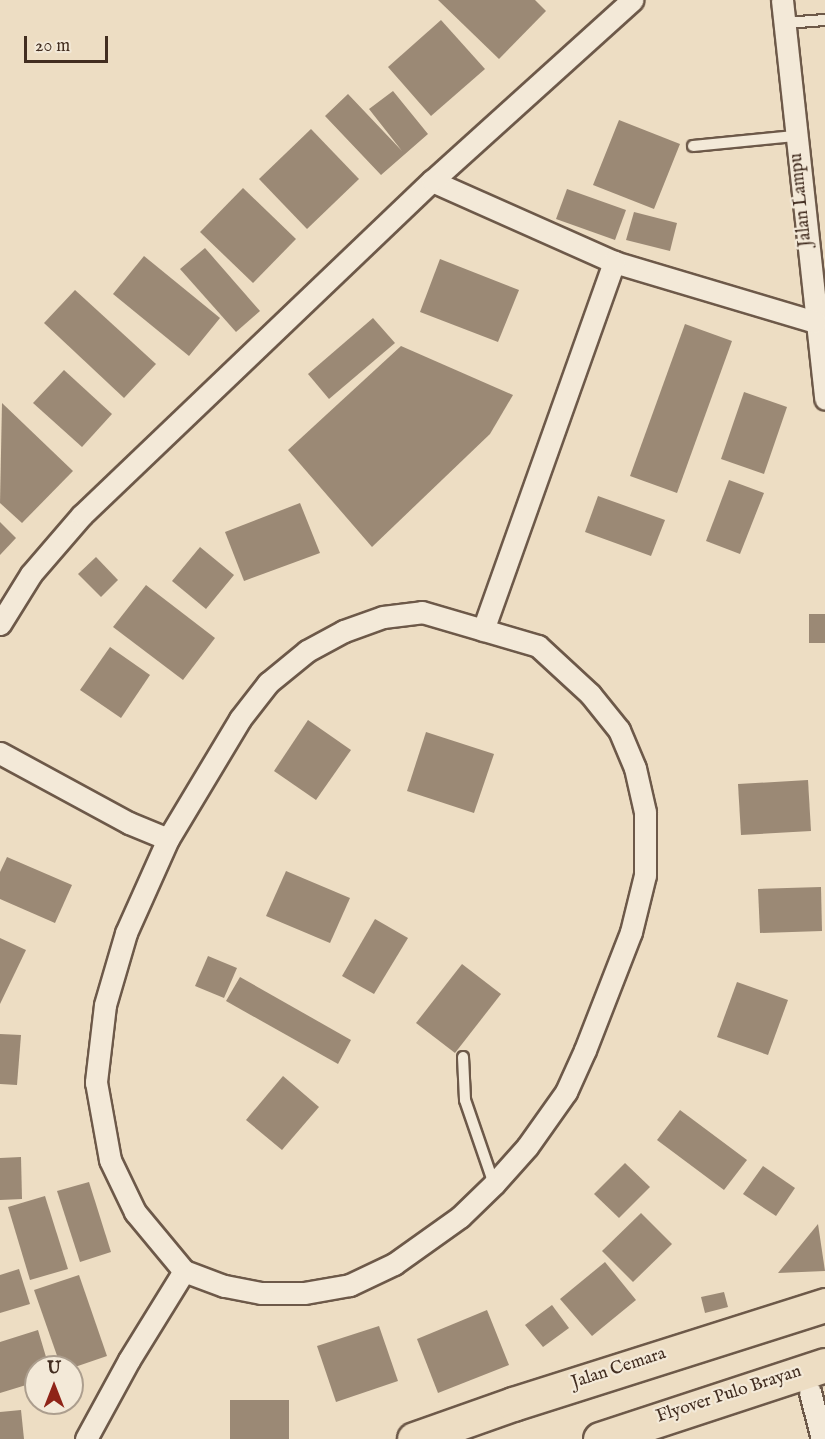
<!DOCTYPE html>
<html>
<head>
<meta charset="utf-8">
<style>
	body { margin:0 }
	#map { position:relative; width:825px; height:1439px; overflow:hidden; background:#edddc3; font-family:"IM FELL English",serif }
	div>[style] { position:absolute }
	.building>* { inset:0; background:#9b8975 }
	.roads { filter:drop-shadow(2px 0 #6d5949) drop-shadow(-2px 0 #6d5949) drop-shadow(0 2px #6d5949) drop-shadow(0 -2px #6d5949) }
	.service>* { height:10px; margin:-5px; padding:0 5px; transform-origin:5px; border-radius:5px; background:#f3e9d8 }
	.minor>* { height:21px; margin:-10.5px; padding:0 10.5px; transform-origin:10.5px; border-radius:10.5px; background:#f3e9d8 }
	.trunk>* { height:33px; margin:-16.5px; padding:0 16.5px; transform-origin:16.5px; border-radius:16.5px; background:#edddc3 }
	span { translate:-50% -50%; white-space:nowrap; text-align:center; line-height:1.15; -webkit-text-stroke:4.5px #f3e9d8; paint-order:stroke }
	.street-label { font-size:18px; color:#422d20 }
	.north { position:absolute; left:24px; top:1355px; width:60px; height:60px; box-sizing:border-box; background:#f3e9d8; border:2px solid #ac9e8e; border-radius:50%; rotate:0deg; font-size:16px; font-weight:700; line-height:24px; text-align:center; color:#422d20 }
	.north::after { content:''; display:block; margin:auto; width:21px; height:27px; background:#8f2418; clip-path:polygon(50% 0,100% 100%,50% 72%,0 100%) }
	.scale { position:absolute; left:24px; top:36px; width:84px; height:27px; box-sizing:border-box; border:3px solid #422d20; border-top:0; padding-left:8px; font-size:18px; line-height:21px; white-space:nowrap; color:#422d20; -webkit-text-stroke:4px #f3e9d8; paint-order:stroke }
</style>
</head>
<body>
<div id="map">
	<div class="building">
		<i style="clip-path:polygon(438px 0,535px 0,546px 11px,499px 59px)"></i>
		<i style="clip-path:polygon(441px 20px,485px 69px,431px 116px,388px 67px)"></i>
		<i style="clip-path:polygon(393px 91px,428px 134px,381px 175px,325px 116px,348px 94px,402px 151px,369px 109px)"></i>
		<i style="clip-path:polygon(619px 120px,680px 144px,654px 209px,593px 185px)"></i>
		<i style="clip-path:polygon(311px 129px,359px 179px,307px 229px,259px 179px)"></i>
		<i style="clip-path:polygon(243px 188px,296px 239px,253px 283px,200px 232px)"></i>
		<i style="clip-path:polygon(567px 189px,626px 210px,615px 240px,556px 219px)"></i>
		<i style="clip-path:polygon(634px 212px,677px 223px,670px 251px,626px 240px)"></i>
		<i style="clip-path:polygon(205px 248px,260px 311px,236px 332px,180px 269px)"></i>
		<i style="clip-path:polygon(144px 256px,220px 318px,189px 356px,113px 294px)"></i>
		<i style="clip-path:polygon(440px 259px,519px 290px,498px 342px,420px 312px)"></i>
		<i style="clip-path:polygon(75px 290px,156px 364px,124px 398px,44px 323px)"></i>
		<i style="clip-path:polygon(373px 318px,395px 343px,329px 399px,308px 374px)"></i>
		<i style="clip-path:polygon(685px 324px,732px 341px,677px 493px,630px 476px)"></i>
		<i style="clip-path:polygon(401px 346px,513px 395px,490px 434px,372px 547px,288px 450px)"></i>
		<i style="clip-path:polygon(64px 370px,112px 414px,82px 447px,33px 403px)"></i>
		<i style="clip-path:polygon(744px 392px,787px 407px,764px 474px,721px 459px)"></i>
		<i style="clip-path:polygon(2px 403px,73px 471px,22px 523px,0 503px)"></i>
		<i style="clip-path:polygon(729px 480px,764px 493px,740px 554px,706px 541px)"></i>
		<i style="clip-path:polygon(598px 496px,665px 520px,651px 556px,585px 532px)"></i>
		<i style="clip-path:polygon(300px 503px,320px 553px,244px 581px,225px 532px)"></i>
		<i style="clip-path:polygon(0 522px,16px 538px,0 555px)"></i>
		<i style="clip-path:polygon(200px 547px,234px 575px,206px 609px,172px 581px)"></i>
		<i style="clip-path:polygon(96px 557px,118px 580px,101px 597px,78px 574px)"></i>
		<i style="clip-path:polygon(146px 585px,215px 638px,183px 680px,113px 627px)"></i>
		<i style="clip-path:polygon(809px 614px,825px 614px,825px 643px,809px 643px)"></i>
		<i style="clip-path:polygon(110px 647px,150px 675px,121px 718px,80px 690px)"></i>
		<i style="clip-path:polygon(308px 720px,351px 750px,316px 800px,274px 771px)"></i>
		<i style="clip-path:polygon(426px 732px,494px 754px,474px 813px,407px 791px)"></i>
		<i style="clip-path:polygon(808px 780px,811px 831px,741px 835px,738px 784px)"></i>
		<i style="clip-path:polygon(7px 857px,72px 885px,55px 923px,0 899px,0 872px)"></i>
		<i style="clip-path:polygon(286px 871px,350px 898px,330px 943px,266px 916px)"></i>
		<i style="clip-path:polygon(821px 887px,822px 931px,760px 933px,758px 889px)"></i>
		<i style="clip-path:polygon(375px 919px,408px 938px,374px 994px,342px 976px)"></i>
		<i style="clip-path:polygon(0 938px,26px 950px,0 1004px)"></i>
		<i style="clip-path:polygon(208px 956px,237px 968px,224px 998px,195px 986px)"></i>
		<i style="clip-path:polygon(462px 964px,501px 994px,455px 1053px,416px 1023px)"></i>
		<i style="clip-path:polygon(240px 977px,351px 1040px,338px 1064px,226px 1001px)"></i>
		<i style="clip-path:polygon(737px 982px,788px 1000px,768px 1055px,717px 1037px)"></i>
		<i style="clip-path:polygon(0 1034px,21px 1035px,17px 1085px,0 1084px)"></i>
		<i style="clip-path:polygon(283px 1076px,319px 1107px,282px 1150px,246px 1120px)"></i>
		<i style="clip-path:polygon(680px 1110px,747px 1160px,724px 1190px,657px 1140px)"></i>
		<i style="clip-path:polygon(21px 1157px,22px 1199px,0 1200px,0 1158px)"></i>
		<i style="clip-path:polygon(625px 1163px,650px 1187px,619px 1218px,594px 1194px)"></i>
		<i style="clip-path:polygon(763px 1166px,795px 1188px,776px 1216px,743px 1194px)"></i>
		<i style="clip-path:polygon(89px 1182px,111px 1252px,80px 1262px,57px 1191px)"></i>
		<i style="clip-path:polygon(45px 1196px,68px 1269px,30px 1280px,8px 1207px)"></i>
		<i style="clip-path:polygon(641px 1213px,672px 1244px,633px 1282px,602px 1251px)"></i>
		<i style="clip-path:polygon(818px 1224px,825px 1271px,778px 1273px)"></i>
		<i style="clip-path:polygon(605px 1262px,636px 1300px,592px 1336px,560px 1299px)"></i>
		<i style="clip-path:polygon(19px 1269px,30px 1304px,0 1313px,0 1275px)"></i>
		<i style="clip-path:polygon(79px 1275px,107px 1356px,72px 1368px,61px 1367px,34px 1290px)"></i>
		<i style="clip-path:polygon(724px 1292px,728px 1307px,705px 1313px,701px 1297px)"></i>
		<i style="clip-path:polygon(552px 1305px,569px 1328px,543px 1347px,525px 1325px)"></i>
		<i style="clip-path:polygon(487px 1310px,509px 1365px,438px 1393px,417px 1339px)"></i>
		<i style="clip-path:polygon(379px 1326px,398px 1381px,336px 1402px,317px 1346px)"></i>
		<i style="clip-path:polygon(38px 1330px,49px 1367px,36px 1367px,36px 1382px,0 1393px,0 1342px)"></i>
		<i style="clip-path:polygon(230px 1400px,289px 1400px,289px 1439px,230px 1439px)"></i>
		<i style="clip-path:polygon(21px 1410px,24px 1439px,0 1439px,0 1412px)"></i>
	</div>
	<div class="roads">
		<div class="service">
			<i style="left:785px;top:23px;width:40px;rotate:-4.3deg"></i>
			<i style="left:693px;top:146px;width:102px;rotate:-5.6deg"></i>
			<i style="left:463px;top:1057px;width:43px;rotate:87.3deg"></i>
			<i style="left:465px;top:1100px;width:89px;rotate:71deg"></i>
		</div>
		<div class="minor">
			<i style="left:782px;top:0;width:401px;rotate:83.8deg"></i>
			<i style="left:432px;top:181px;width:199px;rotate:24deg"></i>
			<i style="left:614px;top:262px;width:210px;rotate:16.6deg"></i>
			<i style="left:0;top:624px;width:59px;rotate:-58.2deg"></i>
			<i style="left:31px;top:574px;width:78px;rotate:-49.2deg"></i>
			<i style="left:82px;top:515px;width:484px;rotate:-43.7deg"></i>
			<i style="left:432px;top:181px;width:270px;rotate:-42.1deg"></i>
			<i style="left:483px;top:630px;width:391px;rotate:-70.4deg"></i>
			<i style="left:0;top:753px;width:147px;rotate:28.5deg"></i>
			<i style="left:129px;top:823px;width:42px;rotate:22.3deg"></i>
			<i style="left:168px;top:839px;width:140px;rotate:-59deg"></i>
			<i style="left:240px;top:719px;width:46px;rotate:-52.1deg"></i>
			<i style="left:268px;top:683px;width:50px;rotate:-39.4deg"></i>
			<i style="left:307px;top:651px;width:42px;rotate:-28.4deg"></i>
			<i style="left:344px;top:631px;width:41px;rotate:-19.7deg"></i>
			<i style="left:383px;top:617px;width:39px;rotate:-7deg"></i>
			<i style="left:422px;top:612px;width:121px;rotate:16.3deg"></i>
			<i style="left:538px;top:646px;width:71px;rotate:42.7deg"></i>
			<i style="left:590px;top:694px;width:46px;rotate:51.1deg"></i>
			<i style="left:619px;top:730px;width:41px;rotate:67.2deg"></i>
			<i style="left:635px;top:768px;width:45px;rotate:77.2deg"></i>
			<i style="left:645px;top:812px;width:63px;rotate:90deg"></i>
			<i style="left:645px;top:875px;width:59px;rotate:103.8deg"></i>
			<i style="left:631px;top:932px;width:127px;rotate:111.3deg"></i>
			<i style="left:585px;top:1050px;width:46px;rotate:114.3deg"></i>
			<i style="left:566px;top:1092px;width:67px;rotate:125.3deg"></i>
			<i style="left:527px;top:1147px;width:50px;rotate:131.7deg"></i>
			<i style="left:494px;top:1184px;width:47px;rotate:135.9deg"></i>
			<i style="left:460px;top:1217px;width:81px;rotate:144.5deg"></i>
			<i style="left:394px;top:1264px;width:49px;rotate:154.5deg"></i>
			<i style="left:350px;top:1285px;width:47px;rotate:170.1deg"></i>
			<i style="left:304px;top:1293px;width:43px;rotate:180deg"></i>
			<i style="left:261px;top:1293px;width:38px;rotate:-169deg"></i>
			<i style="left:224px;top:1286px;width:43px;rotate:-159.4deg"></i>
			<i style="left:184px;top:1271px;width:105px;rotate:121.7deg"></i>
			<i style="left:129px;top:1360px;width:90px;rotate:118.6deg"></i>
			<i style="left:168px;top:839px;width:103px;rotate:114.1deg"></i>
			<i style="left:126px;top:933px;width:75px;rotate:106.3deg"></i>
			<i style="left:105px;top:1005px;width:78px;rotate:96.7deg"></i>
			<i style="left:96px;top:1082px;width:79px;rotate:79.8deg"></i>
			<i style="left:110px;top:1160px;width:58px;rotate:64.3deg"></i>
			<i style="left:135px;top:1212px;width:77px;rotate:50.3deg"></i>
			<i style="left:810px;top:1392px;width:49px;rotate:75.7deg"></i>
		</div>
		<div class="trunk">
			<i style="left:414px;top:1439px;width:105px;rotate:-19.5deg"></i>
			<i style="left:513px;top:1404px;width:327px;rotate:-17.6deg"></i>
			<i style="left:600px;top:1439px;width:237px;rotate:-18.2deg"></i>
		</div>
	</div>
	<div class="street-label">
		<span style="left:802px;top:200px;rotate:-96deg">Jalan Lampu</span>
		<span style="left:619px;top:1369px;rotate:-18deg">Jalan Cemara</span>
		<span style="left:729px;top:1395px;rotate:-18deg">Flyover Pulo Brayan</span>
	</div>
	<div class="north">U</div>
	<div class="scale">20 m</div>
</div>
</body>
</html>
